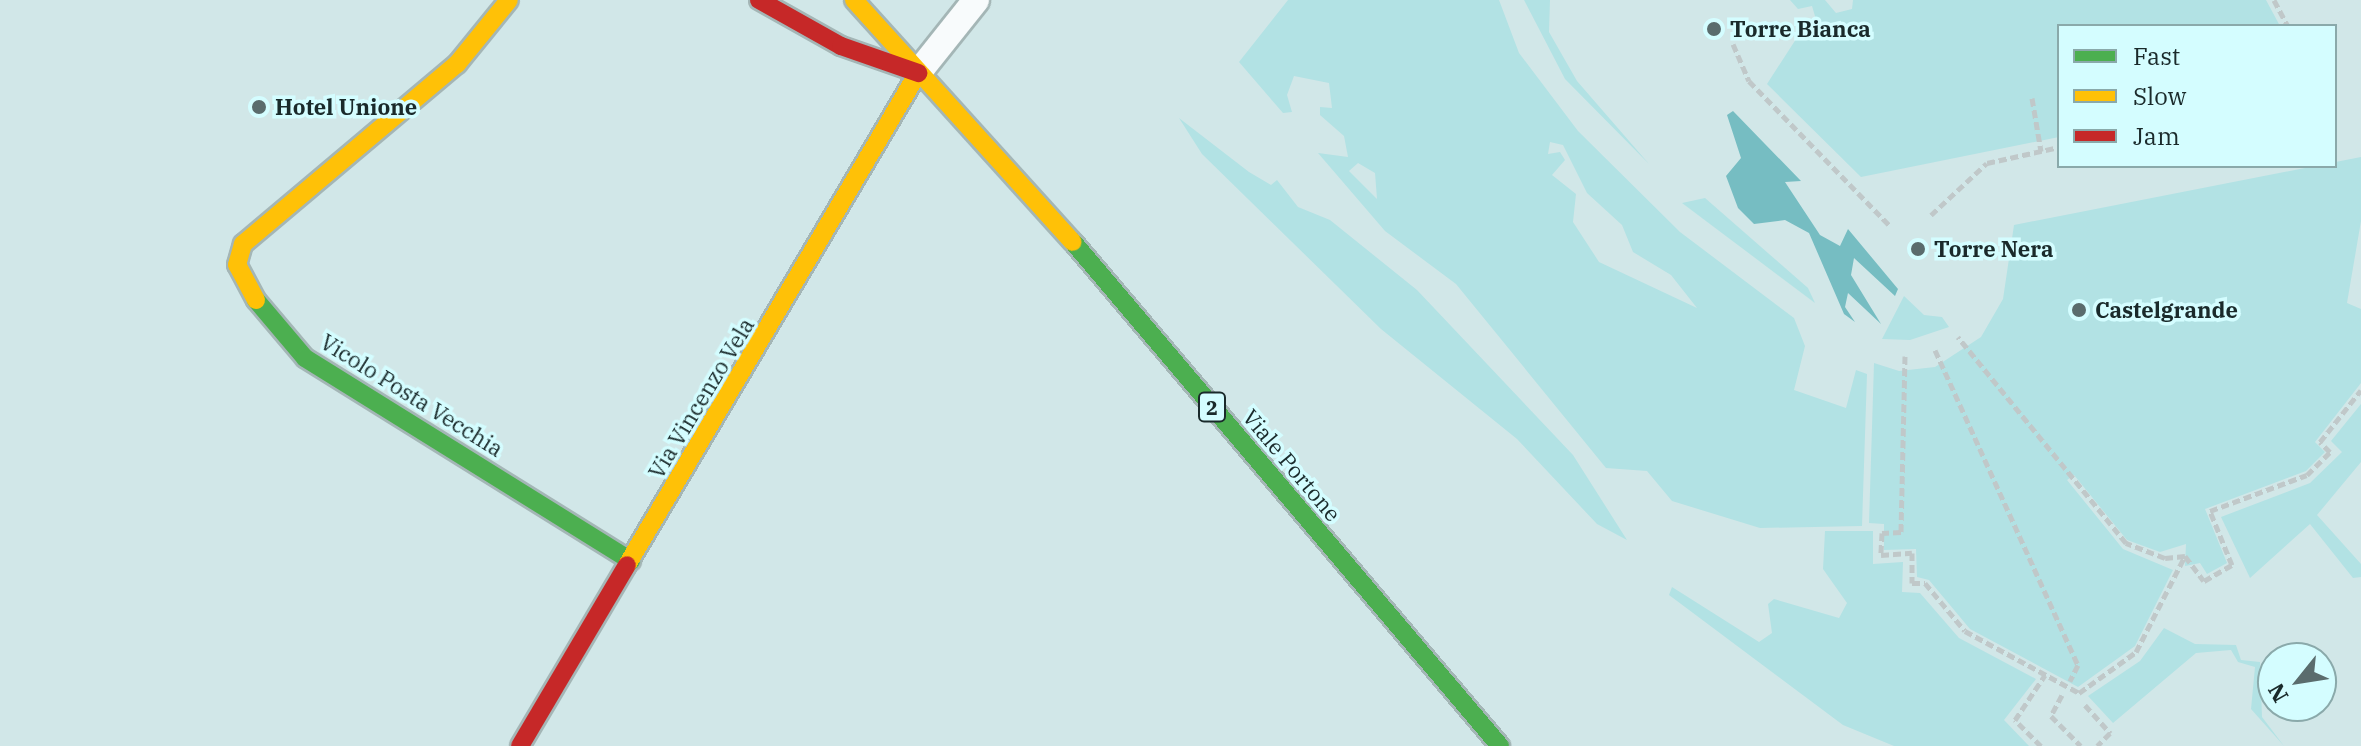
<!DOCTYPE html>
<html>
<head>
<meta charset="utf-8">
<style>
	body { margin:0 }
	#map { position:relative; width:2361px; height:746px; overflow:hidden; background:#d1e7e8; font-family:"IBM Plex Serif",serif }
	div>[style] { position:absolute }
	.green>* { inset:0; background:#b2e2e4 }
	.water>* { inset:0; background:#76bdc2 }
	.path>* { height:5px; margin-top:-2.5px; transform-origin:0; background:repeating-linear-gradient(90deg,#c0c8c9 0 8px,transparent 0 12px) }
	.roads { filter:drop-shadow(2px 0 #a4b6b6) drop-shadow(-2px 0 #a4b6b6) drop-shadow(0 2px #a4b6b6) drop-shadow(0 -2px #a4b6b6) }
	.lane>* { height:26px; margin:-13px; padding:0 13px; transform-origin:13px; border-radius:13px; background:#f8fbfc }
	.fast>* { height:18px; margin:-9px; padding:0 9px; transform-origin:9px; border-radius:9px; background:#4caf50 }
	.slow>* { height:18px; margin:-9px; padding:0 9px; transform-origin:9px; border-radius:9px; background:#ffc107 }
	.jam>* { height:18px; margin:-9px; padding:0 9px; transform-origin:9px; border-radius:9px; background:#c62828 }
	.dots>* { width:22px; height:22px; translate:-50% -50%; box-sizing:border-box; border:4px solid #d4fdff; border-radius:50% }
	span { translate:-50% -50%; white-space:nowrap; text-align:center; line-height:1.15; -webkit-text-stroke:7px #d4fdff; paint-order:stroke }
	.shield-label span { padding:2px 6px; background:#d4fdff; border:2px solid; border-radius:6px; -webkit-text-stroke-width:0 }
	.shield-label { font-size:20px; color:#1a2a2b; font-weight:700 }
	.poi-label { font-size:22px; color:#1a2a2b; font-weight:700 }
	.left { translate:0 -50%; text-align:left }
	.street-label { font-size:22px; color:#1a2a2b }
	.legend { position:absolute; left:2057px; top:24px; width:280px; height:144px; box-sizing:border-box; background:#d4fdff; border:2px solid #8aa9aa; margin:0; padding:10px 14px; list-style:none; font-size:24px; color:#1a2a2b }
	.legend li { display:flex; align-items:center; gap:16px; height:40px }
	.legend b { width:40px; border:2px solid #8aa9aa }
	.north { position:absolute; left:2257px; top:642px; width:80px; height:80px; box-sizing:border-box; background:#d4fdff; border:2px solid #8aa9aa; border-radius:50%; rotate:240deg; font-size:22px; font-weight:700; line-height:32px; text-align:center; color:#1a2a2b }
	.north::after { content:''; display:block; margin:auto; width:28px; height:36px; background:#5a6c6d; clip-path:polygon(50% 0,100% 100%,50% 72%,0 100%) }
</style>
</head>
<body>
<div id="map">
	<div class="green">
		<i style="clip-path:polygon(evenodd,1288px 0,1499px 0,1519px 53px,1578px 131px,1680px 232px,1794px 318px,1805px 346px,1794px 390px,1846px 408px,1856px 370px,1867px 374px,1862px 526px,1760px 528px,1672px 501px,1647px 471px,1606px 468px,1456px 284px,1385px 231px,1318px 153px,1348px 157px,1344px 136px,1320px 115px,1320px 107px,1332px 108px,1329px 83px,1294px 76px,1287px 95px,1292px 112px,1283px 113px,1239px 62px,1288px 0,1550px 142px,1563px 145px,1587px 193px,1622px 225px,1633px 252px,1671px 275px,1697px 308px,1599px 262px,1573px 222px,1576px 194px,1552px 175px,1565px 160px,1560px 152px,1548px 154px,1550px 142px,1288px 0,1358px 163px,1375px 173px,1377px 199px,1349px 171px,1358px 163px)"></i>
		<i style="clip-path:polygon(1524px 0,1550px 0,1549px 32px,1577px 81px,1649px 164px,1565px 79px)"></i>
		<i style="clip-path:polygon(1790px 0,1825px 0,1836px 13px,1852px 9px,1853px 0,2266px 0,2280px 26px,2059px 26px,2059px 137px,1861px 177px,1767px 84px,1798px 36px,1817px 23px,1812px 6px,1798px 9px)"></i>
		<i style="clip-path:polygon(1179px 118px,1249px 172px,1271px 185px,1277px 180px,1298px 207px,1330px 220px,1417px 290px,1573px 455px,1627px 540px,1597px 524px,1517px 439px,1381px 329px,1202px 154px)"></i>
		<i style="clip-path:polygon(2361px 157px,2361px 221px,2347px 303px,2361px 309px,2361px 383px,2315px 442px,2325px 452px,2306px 471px,2205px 509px,2227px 563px,2207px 574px,2200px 563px,2185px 566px,2186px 544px,2160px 552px,2127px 540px,2074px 475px,2067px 480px,2123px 549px,2173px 570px,2135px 646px,2078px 687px,1970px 629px,1929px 580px,1917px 577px,1916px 549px,1884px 550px,1884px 524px,1869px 523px,1874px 363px,1899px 371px,1935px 367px,1981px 337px,2003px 299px,2014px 225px)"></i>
		<i style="clip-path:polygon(1705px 198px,1808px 288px,1815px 303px,1682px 203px)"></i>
		<i style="clip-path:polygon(1904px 296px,1924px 315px,1942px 317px,1949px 327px,1910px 340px,1882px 339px)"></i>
		<i style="clip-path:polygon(2361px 404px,2361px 462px,2317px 515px,2361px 564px,2361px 577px,2353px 578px,2310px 524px,2250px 578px,2221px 517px,2310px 483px,2342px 452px,2331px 441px)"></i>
		<i style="clip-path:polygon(1825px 531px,1873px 531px,1873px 564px,1903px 562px,1902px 592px,1920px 593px,1959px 638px,2036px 679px,2004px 720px,2029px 746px,1894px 746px,1843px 725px,1669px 595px,1672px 587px,1759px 642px,1772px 633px,1768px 604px,1774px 599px,1839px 618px,1847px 603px,1823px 569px)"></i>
		<i style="clip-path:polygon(2164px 628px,2195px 644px,2236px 645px,2241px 660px,2260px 662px,2262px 717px,2284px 746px,2251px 709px,2255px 667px,2238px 662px,2231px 650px,2196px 653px,2113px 723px,2088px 696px,2140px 661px)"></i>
	</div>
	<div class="water">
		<i style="clip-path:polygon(1733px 111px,1801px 181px,1785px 182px,1820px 235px,1840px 246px,1848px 229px,1898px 289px,1895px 296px,1854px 258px,1851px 275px,1881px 324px,1848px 293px,1845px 307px,1855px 322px,1844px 314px,1809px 233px,1785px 220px,1754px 224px,1738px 208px,1726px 176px,1741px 158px,1727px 115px)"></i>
	</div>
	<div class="path">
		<i style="left:2274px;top:0;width:30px;rotate:62deg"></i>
		<i style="left:1733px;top:44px;width:40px;rotate:66.6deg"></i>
		<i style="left:1749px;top:81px;width:201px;rotate:45.8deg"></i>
		<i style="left:2032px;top:98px;width:54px;rotate:80.4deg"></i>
		<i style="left:1931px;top:215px;width:76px;rotate:-42.9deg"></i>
		<i style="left:1987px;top:163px;width:74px;rotate:-12.5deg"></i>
		<i style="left:1935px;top:350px;width:346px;rotate:65.6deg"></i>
		<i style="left:2078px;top:665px;width:18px;rotate:117deg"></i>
		<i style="left:1905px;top:356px;width:176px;rotate:91.3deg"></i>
		<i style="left:1901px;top:532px;width:19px;rotate:177deg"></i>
		<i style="left:1882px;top:533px;width:22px;rotate:93deg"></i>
		<i style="left:1881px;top:555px;width:31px;rotate:-4deg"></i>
		<i style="left:1912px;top:553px;width:30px;rotate:90deg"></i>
		<i style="left:1912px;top:583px;width:13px"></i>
		<i style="left:1925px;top:583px;width:62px;rotate:50.2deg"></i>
		<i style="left:1965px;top:631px;width:130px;rotate:28.5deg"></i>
		<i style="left:2079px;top:693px;width:70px;rotate:-35.7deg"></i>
		<i style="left:2136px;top:652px;width:108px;rotate:-63deg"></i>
		<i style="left:2185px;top:556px;width:20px;rotate:174deg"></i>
		<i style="left:2165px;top:558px;width:42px;rotate:-159deg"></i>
		<i style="left:2126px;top:543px;width:266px;rotate:-129.2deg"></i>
		<i style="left:2185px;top:556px;width:31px;rotate:53deg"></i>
		<i style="left:2204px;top:581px;width:32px;rotate:-30deg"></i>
		<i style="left:2232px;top:565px;width:58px;rotate:-112.2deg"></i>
		<i style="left:2210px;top:511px;width:103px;rotate:-20.4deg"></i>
		<i style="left:2307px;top:475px;width:33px;rotate:-45deg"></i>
		<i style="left:2330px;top:452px;width:14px;rotate:-135deg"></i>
		<i style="left:2320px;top:442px;width:66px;rotate:-51.7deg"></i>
		<i style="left:2062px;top:695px;width:24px;rotate:118deg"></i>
		<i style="left:2051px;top:716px;width:42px;rotate:45deg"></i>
		<i style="left:2085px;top:705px;width:38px;rotate:48deg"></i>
		<i style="left:2110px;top:733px;width:18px;rotate:135deg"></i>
		<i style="left:2041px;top:746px;width:37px;rotate:-135deg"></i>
		<i style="left:2015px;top:720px;width:54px;rotate:-56.3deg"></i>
	</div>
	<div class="roads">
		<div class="lane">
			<i style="left:918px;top:73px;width:93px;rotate:-51.5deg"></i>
		</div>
		<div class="fast">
			<i style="left:1073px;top:242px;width:661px;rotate:49.73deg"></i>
			<i style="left:256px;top:300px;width:76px;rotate:49.8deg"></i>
			<i style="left:305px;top:358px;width:384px;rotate:31.9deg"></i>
		</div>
		<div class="slow">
			<i style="left:854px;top:0;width:326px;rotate:47.9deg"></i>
			<i style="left:256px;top:300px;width:40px;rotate:-118deg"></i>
			<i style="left:237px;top:265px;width:22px;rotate:-74deg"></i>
			<i style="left:243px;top:244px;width:280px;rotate:-40.1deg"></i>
			<i style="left:457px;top:64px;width:82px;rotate:-50.9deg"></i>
			<i style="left:627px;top:565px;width:572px;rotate:-59.4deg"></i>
		</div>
		<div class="jam">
			<i style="left:759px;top:0;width:94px;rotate:29.3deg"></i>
			<i style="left:841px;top:46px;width:82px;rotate:19.3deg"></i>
			<i style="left:520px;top:746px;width:210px;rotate:-59.4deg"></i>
		</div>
	</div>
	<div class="dots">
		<i style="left:1714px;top:29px;background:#5a6c6d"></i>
		<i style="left:259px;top:107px;background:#5a6c6d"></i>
		<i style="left:1918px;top:249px;background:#5a6c6d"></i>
		<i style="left:2079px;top:310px;background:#5a6c6d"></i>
	</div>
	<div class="shield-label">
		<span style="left:1212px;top:407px">2</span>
	</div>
	<div class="poi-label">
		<span class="left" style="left:1730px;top:29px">Torre Bianca</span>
		<span class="left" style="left:275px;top:107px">Hotel Unione</span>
		<span class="left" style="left:1934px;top:249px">Torre Nera</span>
		<span class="left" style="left:2095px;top:310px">Castelgrande</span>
	</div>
	<div class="street-label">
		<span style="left:412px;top:395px;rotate:32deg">Vicolo Posta Vecchia</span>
		<span style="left:701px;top:398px;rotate:-59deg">Via Vincenzo Vela</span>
		<span style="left:1292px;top:465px;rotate:50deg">Viale Portone</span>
	</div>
	<ul class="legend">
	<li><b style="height:10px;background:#4caf50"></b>Fast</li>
	<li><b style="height:10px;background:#ffc107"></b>Slow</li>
	<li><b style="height:10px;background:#c62828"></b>Jam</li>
	</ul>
	<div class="north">N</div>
</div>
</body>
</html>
